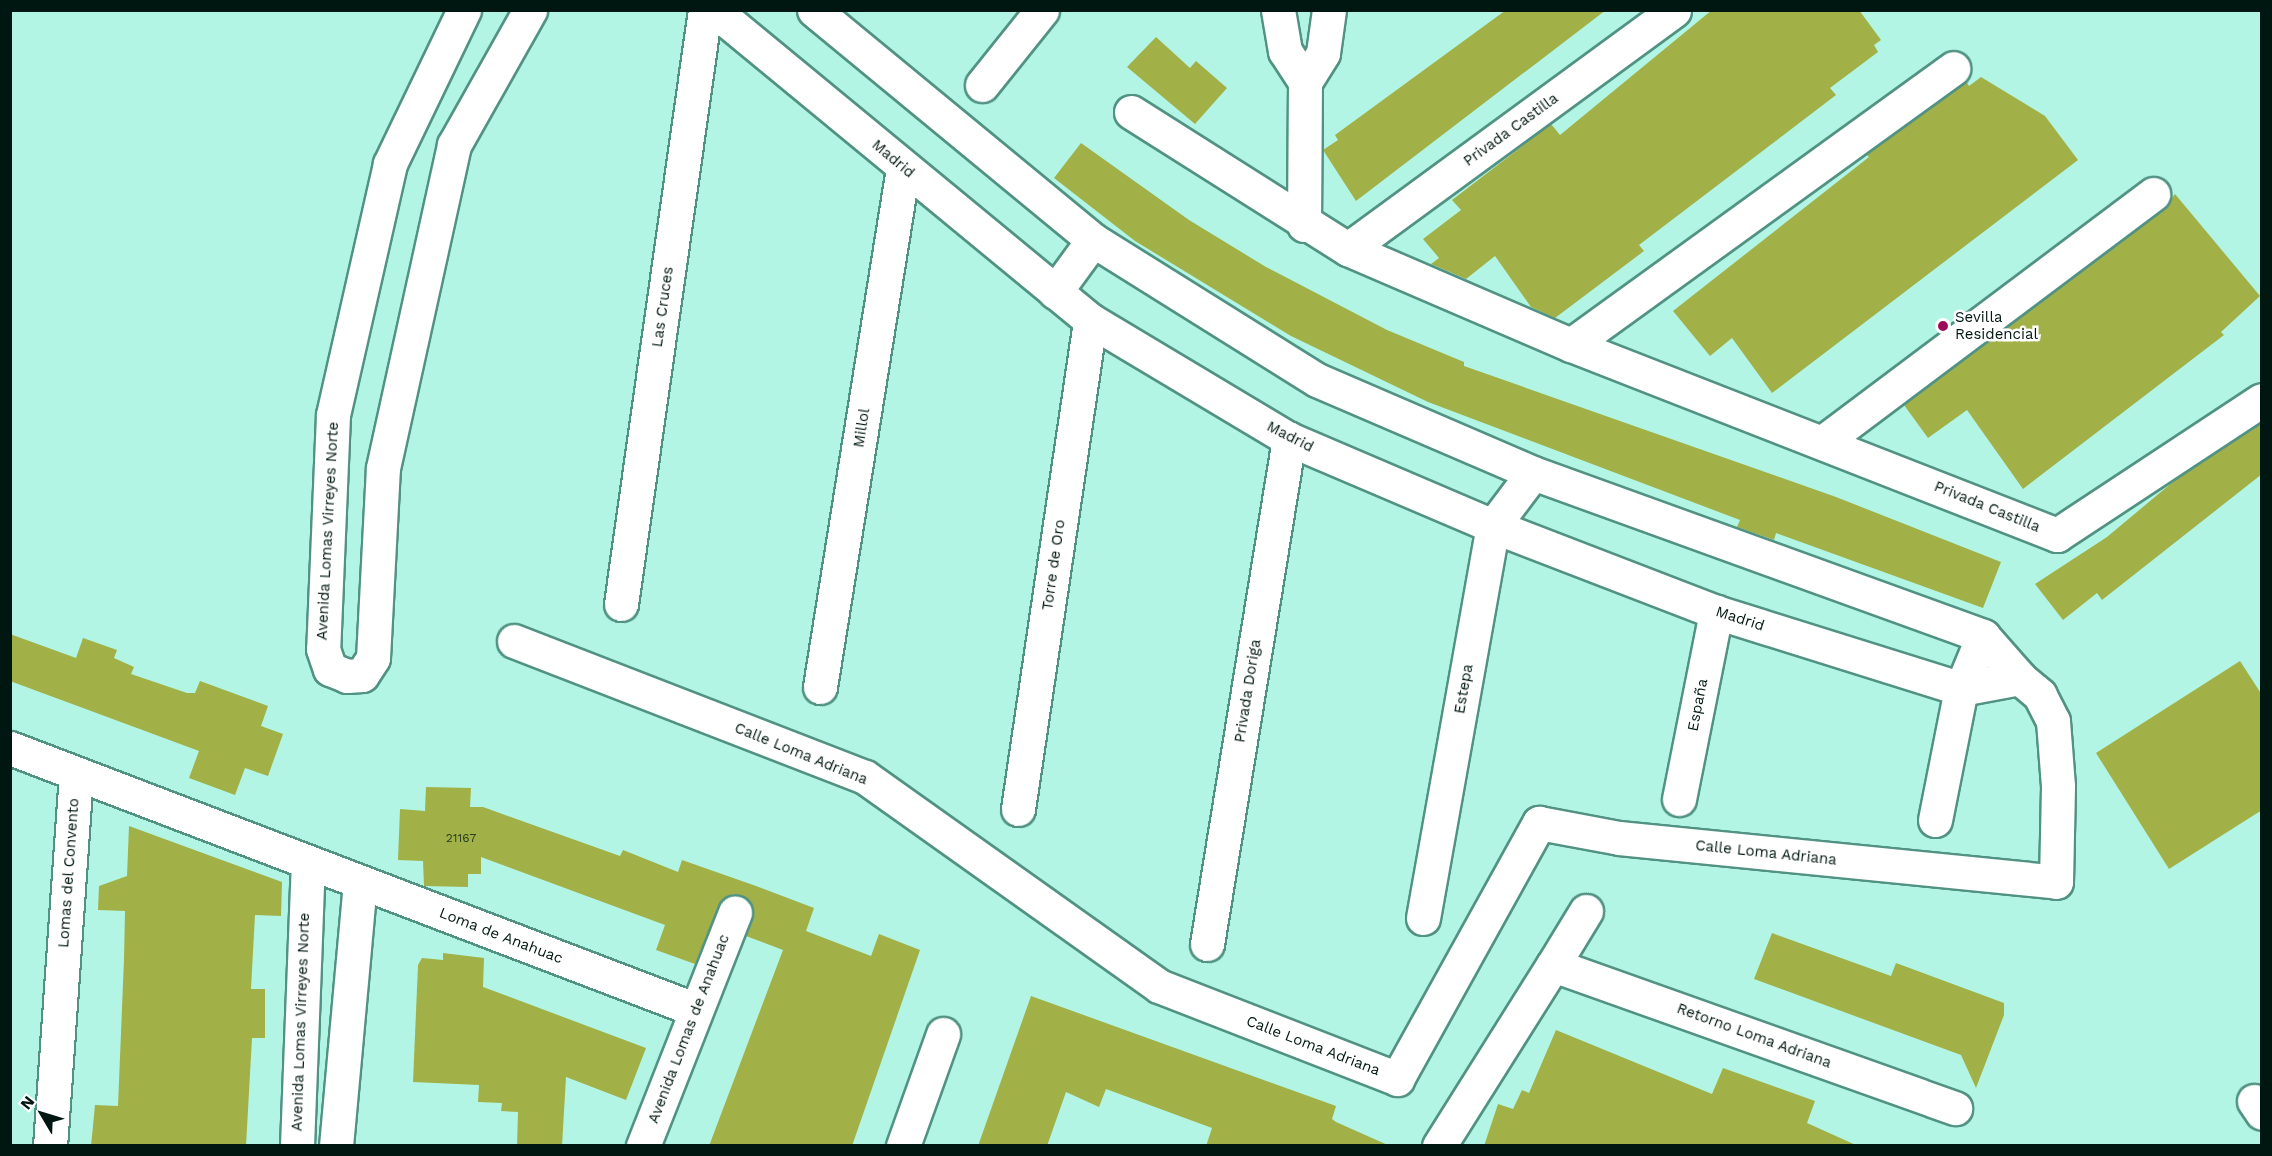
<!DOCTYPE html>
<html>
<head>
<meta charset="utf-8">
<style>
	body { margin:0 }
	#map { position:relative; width:2272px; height:1156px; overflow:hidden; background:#b2f5e4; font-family:"Work Sans",sans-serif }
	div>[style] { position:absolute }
	.building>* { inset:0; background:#a2b147 }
	.roads { filter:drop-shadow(2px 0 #519283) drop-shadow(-2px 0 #519283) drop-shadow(0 2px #519283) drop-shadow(0 -2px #519283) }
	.minor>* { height:33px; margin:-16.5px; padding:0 16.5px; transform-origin:16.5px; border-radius:16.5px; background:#fff }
	.tertiary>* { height:33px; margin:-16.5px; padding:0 16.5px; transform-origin:16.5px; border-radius:16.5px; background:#fff }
	.dots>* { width:16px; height:16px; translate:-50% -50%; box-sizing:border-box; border:3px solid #fff; border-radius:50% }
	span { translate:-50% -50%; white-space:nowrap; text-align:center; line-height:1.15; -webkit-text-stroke:5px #fff; paint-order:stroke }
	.number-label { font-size:12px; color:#283e1e }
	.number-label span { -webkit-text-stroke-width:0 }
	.street-label { font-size:15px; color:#001711 }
	.poi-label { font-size:15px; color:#001711 }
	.left { translate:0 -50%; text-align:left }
	.frame { position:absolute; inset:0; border:12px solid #001711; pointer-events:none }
	.north { position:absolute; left:12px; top:1084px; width:60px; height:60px; -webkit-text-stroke:4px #fff; paint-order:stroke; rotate:308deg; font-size:16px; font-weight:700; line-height:24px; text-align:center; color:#001711 }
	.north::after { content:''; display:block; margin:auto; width:21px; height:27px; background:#001711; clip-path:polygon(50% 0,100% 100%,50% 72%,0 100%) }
</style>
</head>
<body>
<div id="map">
	<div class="building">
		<i style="clip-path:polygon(1506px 10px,1606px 10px,1356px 201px,1323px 150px,1338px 140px,1335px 135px)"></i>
		<i style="clip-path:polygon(1712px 10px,1859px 10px,1881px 40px,1874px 45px,1878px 52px,1830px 88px,1836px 95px,1639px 245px,1644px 251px,1555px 318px,1531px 307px,1495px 256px,1466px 279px,1431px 264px,1439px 258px,1423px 239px,1461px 210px,1452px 200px,1551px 124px,1560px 135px)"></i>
		<i style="clip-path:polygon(1156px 37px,1190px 68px,1196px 61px,1227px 88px,1195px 124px,1127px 67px)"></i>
		<i style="clip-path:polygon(1981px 77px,2045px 116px,2078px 160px,1772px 393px,1732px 338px,1710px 356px,1673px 311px,1869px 157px,1866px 154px,1966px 81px,1969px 86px)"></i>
		<i style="clip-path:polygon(1081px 143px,1189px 220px,1266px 267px,1387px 330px,1464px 362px,1464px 366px,1836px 497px,2001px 562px,1983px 608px,1776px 533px,1774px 540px,1737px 527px,1740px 520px,1428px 402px,1291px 336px,1135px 241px,1054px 178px)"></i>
		<i style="clip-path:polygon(2175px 194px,2260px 296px,2221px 332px,2224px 335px,2023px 489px,1967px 410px,1928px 438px,1904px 405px,2164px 209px)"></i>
		<i style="clip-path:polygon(2262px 423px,2262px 474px,2102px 600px,2097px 593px,2063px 620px,2035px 584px,2107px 537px,2174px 481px)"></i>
		<i style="clip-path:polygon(10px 634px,76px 658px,83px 638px,117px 650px,114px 658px,134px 667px,131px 674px,187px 693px,195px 693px,200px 681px,268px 706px,261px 726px,283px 734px,268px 776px,245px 768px,235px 795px,189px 778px,199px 751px,10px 681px)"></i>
		<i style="clip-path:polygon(2240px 661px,2262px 695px,2262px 810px,2169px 869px,2096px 753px)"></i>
		<i style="clip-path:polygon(426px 787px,471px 788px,470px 807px,483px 807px,620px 856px,623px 850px,678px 872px,682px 860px,756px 886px,814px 908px,806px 931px,871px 956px,879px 934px,920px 950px,852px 1146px,709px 1146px,783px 950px,746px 936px,754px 911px,749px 901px,733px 894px,723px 899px,695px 964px,656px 950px,665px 925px,481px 857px,481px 874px,468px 874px,468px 887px,424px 886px,423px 861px,398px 860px,400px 809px,425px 811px)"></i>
		<i style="clip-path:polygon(129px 826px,282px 882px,281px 916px,255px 915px,251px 989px,265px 989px,265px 1038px,252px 1038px,246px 1146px,91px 1146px,95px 1105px,118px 1106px,124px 959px,125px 911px,98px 910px,99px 886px,127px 876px)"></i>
		<i style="clip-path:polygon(1772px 933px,1891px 976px,1896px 963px,2004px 1003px,2004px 1015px,1976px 1088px,1961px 1055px,1754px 979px)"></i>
		<i style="clip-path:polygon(443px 953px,484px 958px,483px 987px,646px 1048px,626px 1100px,566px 1077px,562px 1146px,517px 1146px,518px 1112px,501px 1111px,502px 1103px,478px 1102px,479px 1085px,413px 1082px,418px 965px,422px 958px,443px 960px)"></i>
		<i style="clip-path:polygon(1031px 996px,1336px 1106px,1332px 1119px,1336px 1122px,1390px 1146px,1206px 1146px,1212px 1128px,1106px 1089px,1099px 1107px,1066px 1092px,1047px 1146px,978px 1146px)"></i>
		<i style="clip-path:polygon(1556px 1030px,1712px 1094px,1723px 1068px,1815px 1101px,1807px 1123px,1858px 1146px,1484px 1146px,1498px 1104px,1513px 1109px,1522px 1090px,1529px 1093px)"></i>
	</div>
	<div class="roads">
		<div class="minor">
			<i style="left:1278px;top:10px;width:42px;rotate:80.3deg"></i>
			<i style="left:1285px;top:51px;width:37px;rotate:57deg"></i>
			<i style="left:982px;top:85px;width:96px;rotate:-51.3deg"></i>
			<i style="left:1131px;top:112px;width:257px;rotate:32.3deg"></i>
			<i style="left:1348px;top:249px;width:243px;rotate:23.3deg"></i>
			<i style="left:1571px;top:345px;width:522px;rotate:21.35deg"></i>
			<i style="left:2057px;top:535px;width:245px;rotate:-33.4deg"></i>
			<i style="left:1304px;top:225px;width:143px;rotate:-89.6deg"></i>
			<i style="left:1305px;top:82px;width:34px;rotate:-58deg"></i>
			<i style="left:1323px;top:53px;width:43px;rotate:-82.1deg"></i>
			<i style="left:1348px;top:249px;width:404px;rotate:-36.2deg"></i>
			<i style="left:1055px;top:292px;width:64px;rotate:-53.8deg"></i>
			<i style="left:1571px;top:345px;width:472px;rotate:-35.9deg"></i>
			<i style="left:1823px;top:442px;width:413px;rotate:-36.9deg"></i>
			<i style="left:621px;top:604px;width:600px;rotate:-81.95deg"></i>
			<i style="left:514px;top:641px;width:376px;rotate:21.2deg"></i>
			<i style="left:865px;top:777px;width:361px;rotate:35.4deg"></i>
			<i style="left:1159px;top:986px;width:256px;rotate:21.3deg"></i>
			<i style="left:1397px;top:1079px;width:293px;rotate:-61deg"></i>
			<i style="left:1539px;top:823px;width:81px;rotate:10.6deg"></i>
			<i style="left:1619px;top:838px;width:439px;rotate:5.7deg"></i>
			<i style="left:2056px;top:882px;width:96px;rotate:-88.8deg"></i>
			<i style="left:2058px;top:786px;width:65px;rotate:-94.4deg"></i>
			<i style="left:2053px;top:721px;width:29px;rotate:-117deg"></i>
			<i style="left:2040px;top:695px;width:26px;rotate:-140deg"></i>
			<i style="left:820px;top:687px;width:526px;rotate:-80.91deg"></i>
			<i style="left:10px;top:748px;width:732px;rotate:20.89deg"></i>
			<i style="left:1679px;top:799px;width:191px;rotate:-78.8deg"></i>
			<i style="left:1018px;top:809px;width:494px;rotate:-81.6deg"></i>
			<i style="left:1935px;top:820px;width:134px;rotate:-78.8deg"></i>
			<i style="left:1961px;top:689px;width:57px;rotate:-67.5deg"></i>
			<i style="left:1586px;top:911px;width:63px;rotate:121.4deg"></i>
			<i style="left:1553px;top:965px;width:427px;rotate:19.6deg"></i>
			<i style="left:1423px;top:918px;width:398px;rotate:-79.9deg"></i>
			<i style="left:1493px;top:526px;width:66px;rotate:-53deg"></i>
			<i style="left:1207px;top:944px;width:512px;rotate:-80.78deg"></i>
			<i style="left:2254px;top:1101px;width:14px;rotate:56deg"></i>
			<i style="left:50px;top:1146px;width:372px;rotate:-86deg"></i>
			<i style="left:643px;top:1146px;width:251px;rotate:-68.5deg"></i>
			<i style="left:903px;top:1146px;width:119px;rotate:-70.3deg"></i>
		</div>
		<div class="tertiary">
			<i style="left:464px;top:10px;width:171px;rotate:115.7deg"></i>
			<i style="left:390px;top:164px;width:257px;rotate:102.8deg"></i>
			<i style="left:333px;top:415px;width:234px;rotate:92.4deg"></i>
			<i style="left:323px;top:649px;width:21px;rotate:71deg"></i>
			<i style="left:330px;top:669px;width:18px;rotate:22deg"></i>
			<i style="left:347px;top:676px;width:15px;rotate:-4deg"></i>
			<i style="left:362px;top:675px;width:20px;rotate:-57deg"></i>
			<i style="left:373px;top:658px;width:190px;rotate:-87deg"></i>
			<i style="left:383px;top:468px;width:331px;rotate:-77.6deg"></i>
			<i style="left:454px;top:145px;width:155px;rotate:-60.6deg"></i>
			<i style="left:714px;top:10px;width:487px;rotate:39.5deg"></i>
			<i style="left:1090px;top:320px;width:232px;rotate:30.9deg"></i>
			<i style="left:1289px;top:439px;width:222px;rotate:23.1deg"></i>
			<i style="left:1493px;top:526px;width:239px;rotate:21.1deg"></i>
			<i style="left:1716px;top:612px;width:257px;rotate:17.4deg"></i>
			<i style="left:1961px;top:689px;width:60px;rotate:-10.6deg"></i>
			<i style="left:814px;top:10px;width:362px;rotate:39.5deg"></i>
			<i style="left:1093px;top:240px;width:264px;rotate:32deg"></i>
			<i style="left:1317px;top:380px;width:235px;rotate:23.3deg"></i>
			<i style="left:1533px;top:473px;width:479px;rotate:19.9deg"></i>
			<i style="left:1983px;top:636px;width:56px;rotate:48.6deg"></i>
			<i style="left:297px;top:1146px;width:283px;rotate:-87.8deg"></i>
			<i style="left:336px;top:1146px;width:265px;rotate:-84.8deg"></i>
			<i style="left:1439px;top:1146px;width:214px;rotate:-57.8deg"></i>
		</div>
	</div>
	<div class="dots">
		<i style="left:1943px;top:326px;background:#9c0b59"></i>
	</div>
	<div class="number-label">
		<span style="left:461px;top:839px">21167</span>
	</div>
	<div class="street-label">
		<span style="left:1511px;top:130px;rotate:-36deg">Privada Castilla</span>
		<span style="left:893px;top:159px;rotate:40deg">Madrid</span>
		<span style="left:663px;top:307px;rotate:-82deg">Las Cruces</span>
		<span style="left:862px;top:428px;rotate:-81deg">Millol</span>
		<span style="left:1290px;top:437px;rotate:27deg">Madrid</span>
		<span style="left:1987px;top:507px;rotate:22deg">Privada Castilla</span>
		<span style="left:328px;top:531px;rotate:-87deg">Avenida Lomas Virreyes Norte</span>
		<span style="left:1054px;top:565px;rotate:-82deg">Torre de Oro</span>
		<span style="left:1740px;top:619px;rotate:18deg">Madrid</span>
		<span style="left:1464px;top:689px;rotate:-80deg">Estepa</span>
		<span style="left:1248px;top:691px;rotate:-81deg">Privada Doriga</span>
		<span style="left:1698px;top:705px;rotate:-79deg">España</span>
		<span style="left:801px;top:754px;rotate:22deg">Calle Loma Adriana</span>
		<span style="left:1766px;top:853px;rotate:6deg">Calle Loma Adriana</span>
		<span style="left:69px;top:873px;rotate:-86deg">Lomas del Convento</span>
		<span style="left:501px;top:936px;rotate:21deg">Loma de Anahuac</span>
		<span style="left:301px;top:1022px;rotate:-88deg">Avenida Lomas Virreyes Norte</span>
		<span style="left:689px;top:1029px;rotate:-69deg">Avenida Lomas de Anahuac</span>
		<span style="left:1754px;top:1036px;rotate:20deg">Retorno Loma Adriana</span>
		<span style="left:1313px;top:1046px;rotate:21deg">Calle Loma Adriana</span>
	</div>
	<div class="poi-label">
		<span class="left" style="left:1955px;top:326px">Sevilla<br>Residencial</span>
	</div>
	<div class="frame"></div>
	<div class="north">N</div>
</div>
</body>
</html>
